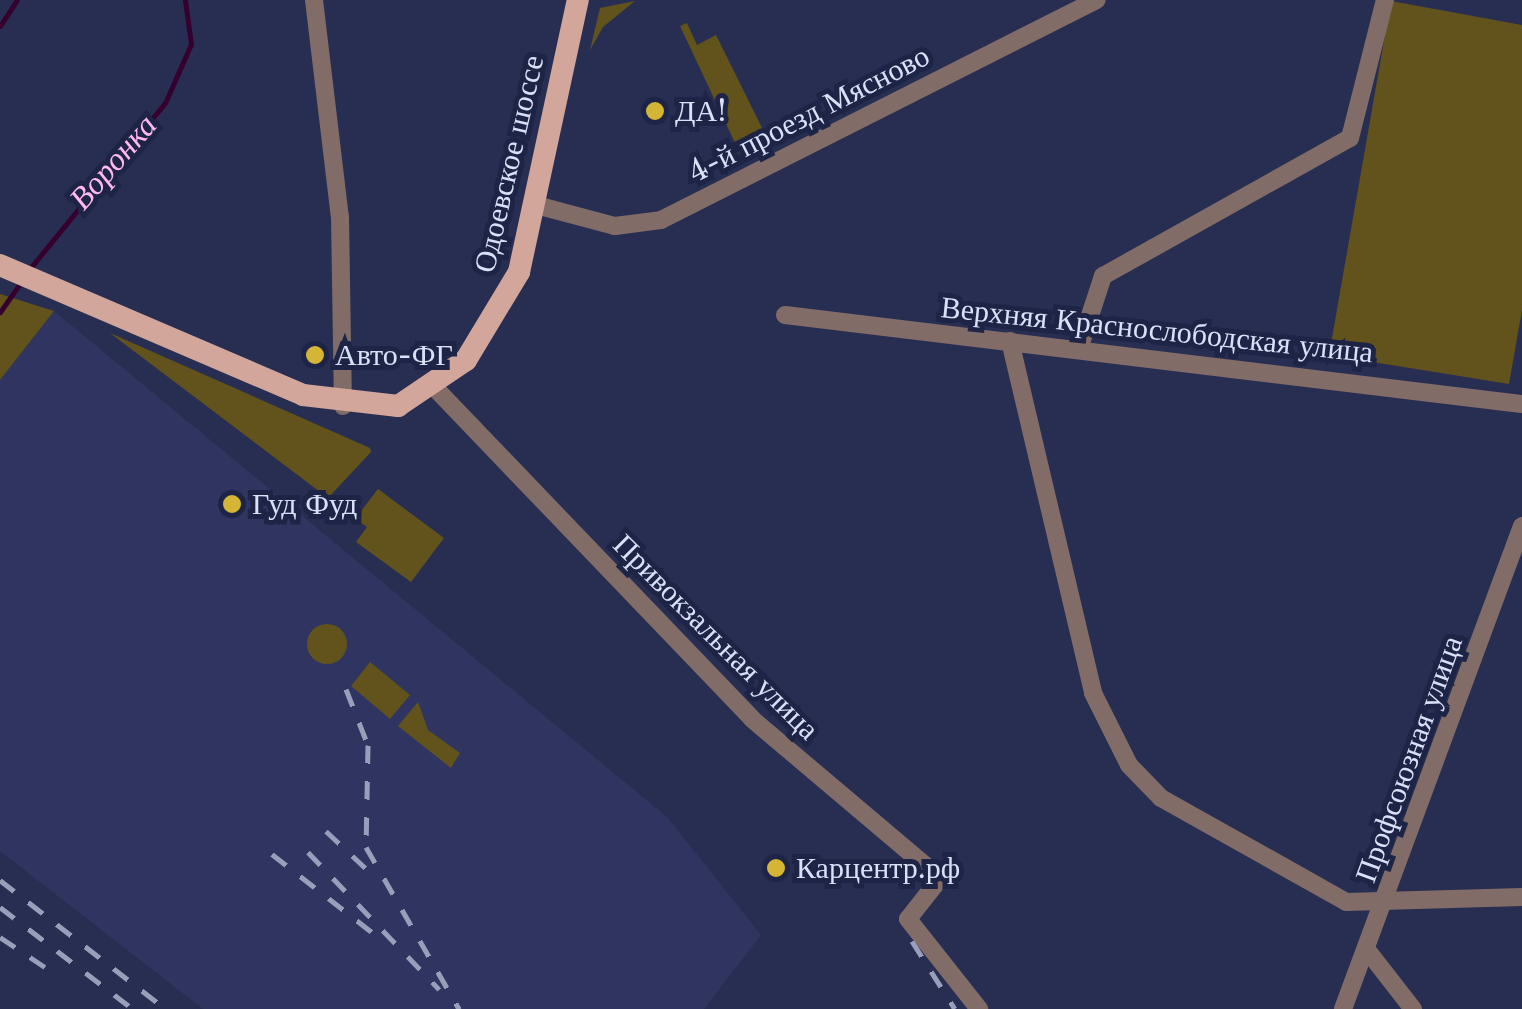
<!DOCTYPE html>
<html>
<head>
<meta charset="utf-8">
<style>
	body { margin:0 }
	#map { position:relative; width:1522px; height:1009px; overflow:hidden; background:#282e52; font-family:"Libre Baskerville",serif }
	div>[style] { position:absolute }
	.built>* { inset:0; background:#2f3560 }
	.green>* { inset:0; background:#61531b }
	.round { border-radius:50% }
	.stream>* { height:5px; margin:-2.5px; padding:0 2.5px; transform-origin:2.5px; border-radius:2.5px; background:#35002d }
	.minor>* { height:18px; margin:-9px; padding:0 9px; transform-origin:9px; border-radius:9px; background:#826c67 }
	.major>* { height:22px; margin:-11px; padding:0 11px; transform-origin:11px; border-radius:11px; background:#d2a69b }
	.rail>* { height:5px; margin-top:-2.5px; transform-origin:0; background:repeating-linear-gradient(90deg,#999fbb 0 18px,transparent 0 36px) }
	.dots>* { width:28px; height:28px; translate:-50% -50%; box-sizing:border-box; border:5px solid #1e2446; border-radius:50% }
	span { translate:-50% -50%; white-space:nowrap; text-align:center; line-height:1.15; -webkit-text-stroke:10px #1e2446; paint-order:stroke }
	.poi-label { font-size:30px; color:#dae0f7 }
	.left { translate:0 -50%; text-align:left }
	.street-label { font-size:30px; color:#dae0f7 }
	.water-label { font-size:32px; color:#ffb9ef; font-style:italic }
</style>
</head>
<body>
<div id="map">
	<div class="built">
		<i style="clip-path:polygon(54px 311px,667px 817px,761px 935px,704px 1009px,203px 1009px,0 851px,0 380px)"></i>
	</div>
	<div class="green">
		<i style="clip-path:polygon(635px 1px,603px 27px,590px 50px,600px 8px)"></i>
		<i style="clip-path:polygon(1391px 1px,1522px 25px,1522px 310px,1509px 384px,1329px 355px)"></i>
		<i style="clip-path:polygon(687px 23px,697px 45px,716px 35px,771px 146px,743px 160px,680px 26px)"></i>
		<i style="clip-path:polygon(0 294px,54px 311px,0 380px)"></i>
		<i style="clip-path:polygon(110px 333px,370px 448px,371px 452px,328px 498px)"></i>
		<i style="clip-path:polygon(378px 489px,444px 538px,411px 582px,356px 542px,367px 527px,355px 519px)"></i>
		<i class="round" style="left:307px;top:624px;width:40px;height:40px"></i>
		<i style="clip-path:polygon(370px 662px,410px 695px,390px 719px,351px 686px)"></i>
		<i style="clip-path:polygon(418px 702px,428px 730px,460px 753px,451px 768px,398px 726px)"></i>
	</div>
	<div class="stream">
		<i style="left:0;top:26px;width:31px;rotate:-57deg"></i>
		<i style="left:27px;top:272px;width:218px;rotate:-50.8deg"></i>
		<i style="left:165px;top:103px;width:64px;rotate:-66.2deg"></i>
		<i style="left:191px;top:44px;width:44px;rotate:-97.8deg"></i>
		<i style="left:0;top:312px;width:38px;rotate:-55deg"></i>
	</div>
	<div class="minor">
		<i style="left:314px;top:0;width:219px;rotate:83.2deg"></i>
		<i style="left:340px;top:217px;width:189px;rotate:89.1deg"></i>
		<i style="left:536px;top:205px;width:82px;rotate:14.9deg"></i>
		<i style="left:615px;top:226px;width:46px;rotate:-7.4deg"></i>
		<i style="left:661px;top:220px;width:488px;rotate:-26.8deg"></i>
		<i style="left:785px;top:315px;width:742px;rotate:6.89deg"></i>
		<i style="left:1010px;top:341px;width:362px;rotate:76.7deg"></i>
		<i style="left:1093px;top:693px;width:80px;rotate:63.4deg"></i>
		<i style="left:1129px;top:765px;width:46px;rotate:45.9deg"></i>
		<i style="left:1161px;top:798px;width:212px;rotate:29.3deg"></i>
		<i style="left:1346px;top:902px;width:176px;rotate:-1.6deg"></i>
		<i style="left:1079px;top:349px;width:77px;rotate:-71.8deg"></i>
		<i style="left:1103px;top:276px;width:283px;rotate:-29.2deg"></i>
		<i style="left:1350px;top:138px;width:142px;rotate:-75.8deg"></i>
		<i style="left:435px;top:388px;width:458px;rotate:46.2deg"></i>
		<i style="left:752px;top:719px;width:236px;rotate:40.2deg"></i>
		<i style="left:932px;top:871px;width:15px;rotate:82deg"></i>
		<i style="left:934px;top:886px;width:42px;rotate:128.2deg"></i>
		<i style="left:908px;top:919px;width:115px;rotate:51.7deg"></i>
		<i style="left:1367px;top:950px;width:75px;rotate:52.1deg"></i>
		<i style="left:1343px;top:1009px;width:515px;rotate:-69.67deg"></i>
	</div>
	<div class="major">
		<i style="left:0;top:265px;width:330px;rotate:23.2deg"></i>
		<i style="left:303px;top:395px;width:96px;rotate:6.6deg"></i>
		<i style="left:398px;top:406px;width:82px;rotate:-34.1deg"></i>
		<i style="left:466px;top:360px;width:103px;rotate:-58.9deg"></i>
		<i style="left:519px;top:272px;width:278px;rotate:-77.8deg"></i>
	</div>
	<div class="rail">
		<i style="left:346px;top:689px;width:60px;rotate:68.6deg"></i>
		<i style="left:368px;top:745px;width:102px;rotate:91.1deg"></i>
		<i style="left:366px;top:847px;width:187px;rotate:60.1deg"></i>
		<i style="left:326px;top:831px;width:64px;rotate:43.1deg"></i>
		<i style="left:308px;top:852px;width:190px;rotate:46.3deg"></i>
		<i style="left:272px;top:854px;width:140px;rotate:38deg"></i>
		<i style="left:0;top:880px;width:210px;rotate:37.9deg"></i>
		<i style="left:0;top:907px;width:168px;rotate:37.5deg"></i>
		<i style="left:0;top:937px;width:54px;rotate:33.7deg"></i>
		<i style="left:912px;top:941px;width:80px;rotate:57.7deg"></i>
	</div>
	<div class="dots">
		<i style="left:655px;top:111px;background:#d5b535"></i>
		<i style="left:315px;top:355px;background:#d5b535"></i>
		<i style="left:232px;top:504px;background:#d5b535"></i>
		<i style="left:776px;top:868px;background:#d5b535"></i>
	</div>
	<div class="poi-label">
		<span class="left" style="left:675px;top:111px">ДА!</span>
		<span class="left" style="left:335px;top:355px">Авто-ФГ</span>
		<span class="left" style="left:252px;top:504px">Гуд Фуд</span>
		<span class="left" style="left:796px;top:868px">Карцентр.рф</span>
	</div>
	<div class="street-label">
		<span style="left:809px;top:114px;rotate:-27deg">4-й проезд Мясново</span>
		<span style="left:509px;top:164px;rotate:-77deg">Одоевское шоссе</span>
		<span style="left:1157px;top:330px;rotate:6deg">Верхняя Краснослободская улица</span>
		<span style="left:716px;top:637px;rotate:45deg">Привокзальная улица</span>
		<span style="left:1409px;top:759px;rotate:-70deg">Профсоюзная улица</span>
	</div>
	<div class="water-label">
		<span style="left:113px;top:162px;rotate:-49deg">Воронка</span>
	</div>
</div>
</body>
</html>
